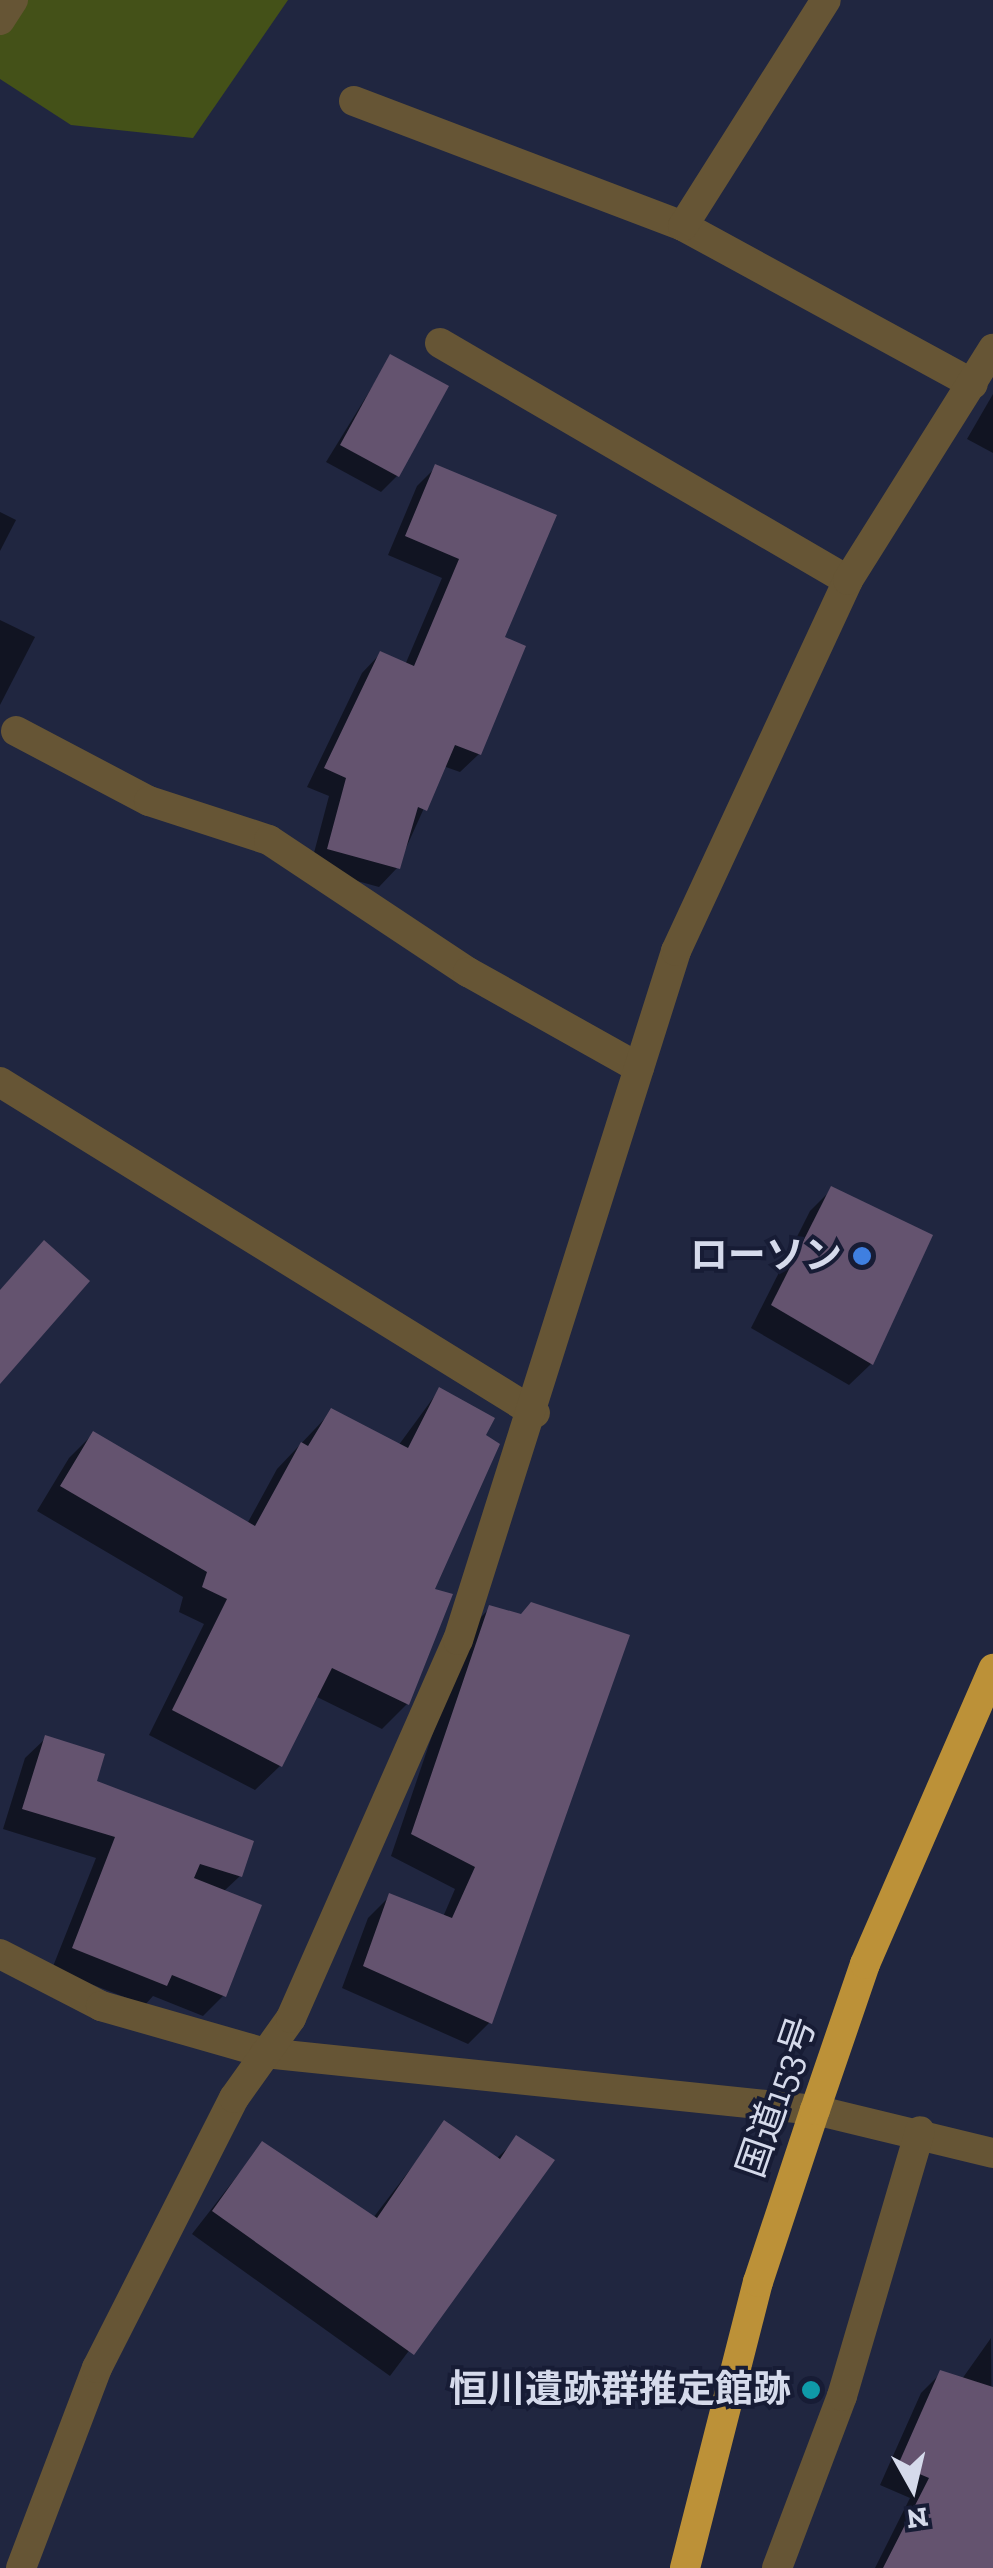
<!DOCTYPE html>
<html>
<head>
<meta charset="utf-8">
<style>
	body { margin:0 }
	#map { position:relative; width:993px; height:2568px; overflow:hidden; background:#202640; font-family:"Zilla Slab","Noto Sans JP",serif }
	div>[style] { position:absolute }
	.green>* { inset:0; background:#445118 }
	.shadow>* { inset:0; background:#0007 }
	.building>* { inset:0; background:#64536f }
	.street>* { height:30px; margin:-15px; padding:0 15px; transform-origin:15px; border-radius:15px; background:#665535 }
	.highway>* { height:30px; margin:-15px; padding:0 15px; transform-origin:15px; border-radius:15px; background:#bc9138 }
	.dots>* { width:28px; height:28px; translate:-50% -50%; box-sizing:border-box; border:5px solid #171c35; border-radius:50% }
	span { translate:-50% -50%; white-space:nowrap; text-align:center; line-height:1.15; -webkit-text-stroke:8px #171c35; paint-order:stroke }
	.poi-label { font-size:38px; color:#d5daeb; font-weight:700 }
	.right { translate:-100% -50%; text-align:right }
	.street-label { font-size:38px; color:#d5daeb }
	.north { position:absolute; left:863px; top:2438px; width:100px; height:100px; -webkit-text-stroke:8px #171c35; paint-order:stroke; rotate:172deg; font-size:28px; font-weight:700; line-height:40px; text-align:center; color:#d5daeb }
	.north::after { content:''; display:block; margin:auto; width:35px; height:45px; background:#d5daeb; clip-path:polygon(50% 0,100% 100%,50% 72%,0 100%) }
</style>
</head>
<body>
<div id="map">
	<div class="green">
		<i style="clip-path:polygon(0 0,288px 0,193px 138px,71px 125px,0 79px)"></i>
	</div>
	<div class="shadow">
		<i style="clip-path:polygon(390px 358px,397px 476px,381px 492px,326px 462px)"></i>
		<i style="clip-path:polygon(993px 394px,993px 453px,967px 439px)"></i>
		<i style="clip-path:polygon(436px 467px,501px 638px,479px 754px,460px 772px,443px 766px,397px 868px,379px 887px,310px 868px,329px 796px,307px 787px,362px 673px,380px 654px,405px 665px,442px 578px,388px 555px,417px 486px)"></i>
		<i style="clip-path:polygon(0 512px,16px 520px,0 551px)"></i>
		<i style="clip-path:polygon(0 620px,35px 637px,0 705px)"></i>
		<i style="clip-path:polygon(832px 1189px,871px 1364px,849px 1385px,751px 1328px,810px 1211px)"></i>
		<i style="clip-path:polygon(439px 1390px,482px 1436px,432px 1590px,450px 1596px,407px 1704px,382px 1729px,315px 1696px,280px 1766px,255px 1790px,149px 1735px,204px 1624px,179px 1612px,183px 1597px,37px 1511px,69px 1458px,93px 1434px,247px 1524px,277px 1469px,332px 1411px,398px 1446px)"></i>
		<i style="clip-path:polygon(490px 1608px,490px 2022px,468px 2044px,342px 1988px,368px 1918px,390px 1896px,443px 1917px,455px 1889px,391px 1856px,468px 1630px)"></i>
		<i style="clip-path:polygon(46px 1738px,94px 1782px,240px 1876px,223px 1892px,224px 1995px,203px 2016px,153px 1996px,145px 2005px,52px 1969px,96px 1858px,3px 1829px,25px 1758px)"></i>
		<i style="clip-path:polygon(445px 2124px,496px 2159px,517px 2139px,551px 2161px,390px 2376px,192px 2234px,262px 2144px,373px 2218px)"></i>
		<i style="clip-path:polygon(991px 2338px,993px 2568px,875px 2568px,910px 2498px,880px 2485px,921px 2393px,941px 2373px,962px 2379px)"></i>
	</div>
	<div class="building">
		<i style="clip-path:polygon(390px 354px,449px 386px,399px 477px,340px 445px)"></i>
		<i style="clip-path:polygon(435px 464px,557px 515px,505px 637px,526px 646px,481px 755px,455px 745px,427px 811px,418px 807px,400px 869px,327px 849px,346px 778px,324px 768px,380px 651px,414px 666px,459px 559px,405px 536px)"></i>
		<i style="clip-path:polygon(831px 1186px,933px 1235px,873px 1365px,771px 1305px)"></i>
		<i style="clip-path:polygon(44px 1240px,90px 1281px,0 1384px,0 1290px)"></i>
		<i style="clip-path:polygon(439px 1387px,495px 1418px,486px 1435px,500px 1444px,435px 1589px,453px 1594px,409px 1705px,332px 1668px,282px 1767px,172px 1710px,227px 1599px,202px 1587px,207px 1572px,60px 1486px,93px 1431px,255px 1526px,301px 1442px,308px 1446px,331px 1408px,408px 1448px)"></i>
		<i style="clip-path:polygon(531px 1602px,630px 1635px,492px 2024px,363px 1966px,389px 1893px,452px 1918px,475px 1867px,411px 1834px,489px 1605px,521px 1614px)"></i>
		<i style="clip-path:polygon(45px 1735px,105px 1754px,97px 1781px,254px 1841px,242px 1877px,200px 1864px,194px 1878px,262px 1905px,226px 1997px,172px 1975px,167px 1986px,72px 1948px,115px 1837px,22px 1809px)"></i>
		<i style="clip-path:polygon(444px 2120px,500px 2159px,516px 2135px,555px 2160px,414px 2355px,212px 2211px,262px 2141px,377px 2218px)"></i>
		<i style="clip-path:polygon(940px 2370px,993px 2387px,993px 2568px,883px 2568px,929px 2478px,898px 2465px)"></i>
	</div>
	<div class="street">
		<i style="left:0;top:20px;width:24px;rotate:-57deg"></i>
		<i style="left:354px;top:101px;width:352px;rotate:20.8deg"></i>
		<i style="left:683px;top:226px;width:330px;rotate:28.6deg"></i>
		<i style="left:683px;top:226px;width:267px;rotate:-57.7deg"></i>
		<i style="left:440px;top:343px;width:472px;rotate:30.2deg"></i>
		<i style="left:16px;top:731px;width:150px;rotate:27.8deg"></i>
		<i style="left:149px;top:801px;width:126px;rotate:18deg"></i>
		<i style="left:269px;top:840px;width:239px;rotate:33.6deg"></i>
		<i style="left:468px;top:972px;width:196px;rotate:29.3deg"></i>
		<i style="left:0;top:1082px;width:629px;rotate:31.74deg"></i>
		<i style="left:0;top:1954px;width:114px;rotate:27.2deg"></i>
		<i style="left:101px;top:2006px;width:171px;rotate:16deg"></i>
		<i style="left:265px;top:2053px;width:553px;rotate:5.92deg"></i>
		<i style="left:815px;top:2110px;width:183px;rotate:13.6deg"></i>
		<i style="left:21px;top:2568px;width:214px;rotate:-69.2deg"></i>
		<i style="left:97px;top:2368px;width:303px;rotate:-63.1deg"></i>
		<i style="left:234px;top:2098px;width:98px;rotate:-54.5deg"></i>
		<i style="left:291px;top:2018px;width:413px;rotate:-66.2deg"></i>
		<i style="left:458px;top:1640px;width:723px;rotate:-72.44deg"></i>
		<i style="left:676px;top:951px;width:409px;rotate:-65.1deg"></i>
		<i style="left:848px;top:580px;width:273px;rotate:-57.9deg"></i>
		<i style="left:777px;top:2568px;width:184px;rotate:-69.3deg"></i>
		<i style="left:842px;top:2396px;width:276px;rotate:-73.6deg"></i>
	</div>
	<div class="highway">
		<i style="left:685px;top:2568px;width:295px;rotate:-75.7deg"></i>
		<i style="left:758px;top:2282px;width:181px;rotate:-71.7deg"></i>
		<i style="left:815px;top:2110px;width:154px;rotate:-71.1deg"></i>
		<i style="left:865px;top:1964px;width:322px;rotate:-66.5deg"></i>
	</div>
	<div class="dots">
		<i style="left:862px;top:1256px;background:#3f7fe0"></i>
		<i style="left:811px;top:2390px;background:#0f9aa8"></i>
	</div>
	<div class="poi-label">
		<span class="right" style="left:842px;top:1256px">ローソン</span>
		<span class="right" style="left:791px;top:2390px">恒川遺跡群推定館跡</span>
	</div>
	<div class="street-label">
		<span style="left:777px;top:2097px;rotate:-71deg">国道153号</span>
	</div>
	<div class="north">N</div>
</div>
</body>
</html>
